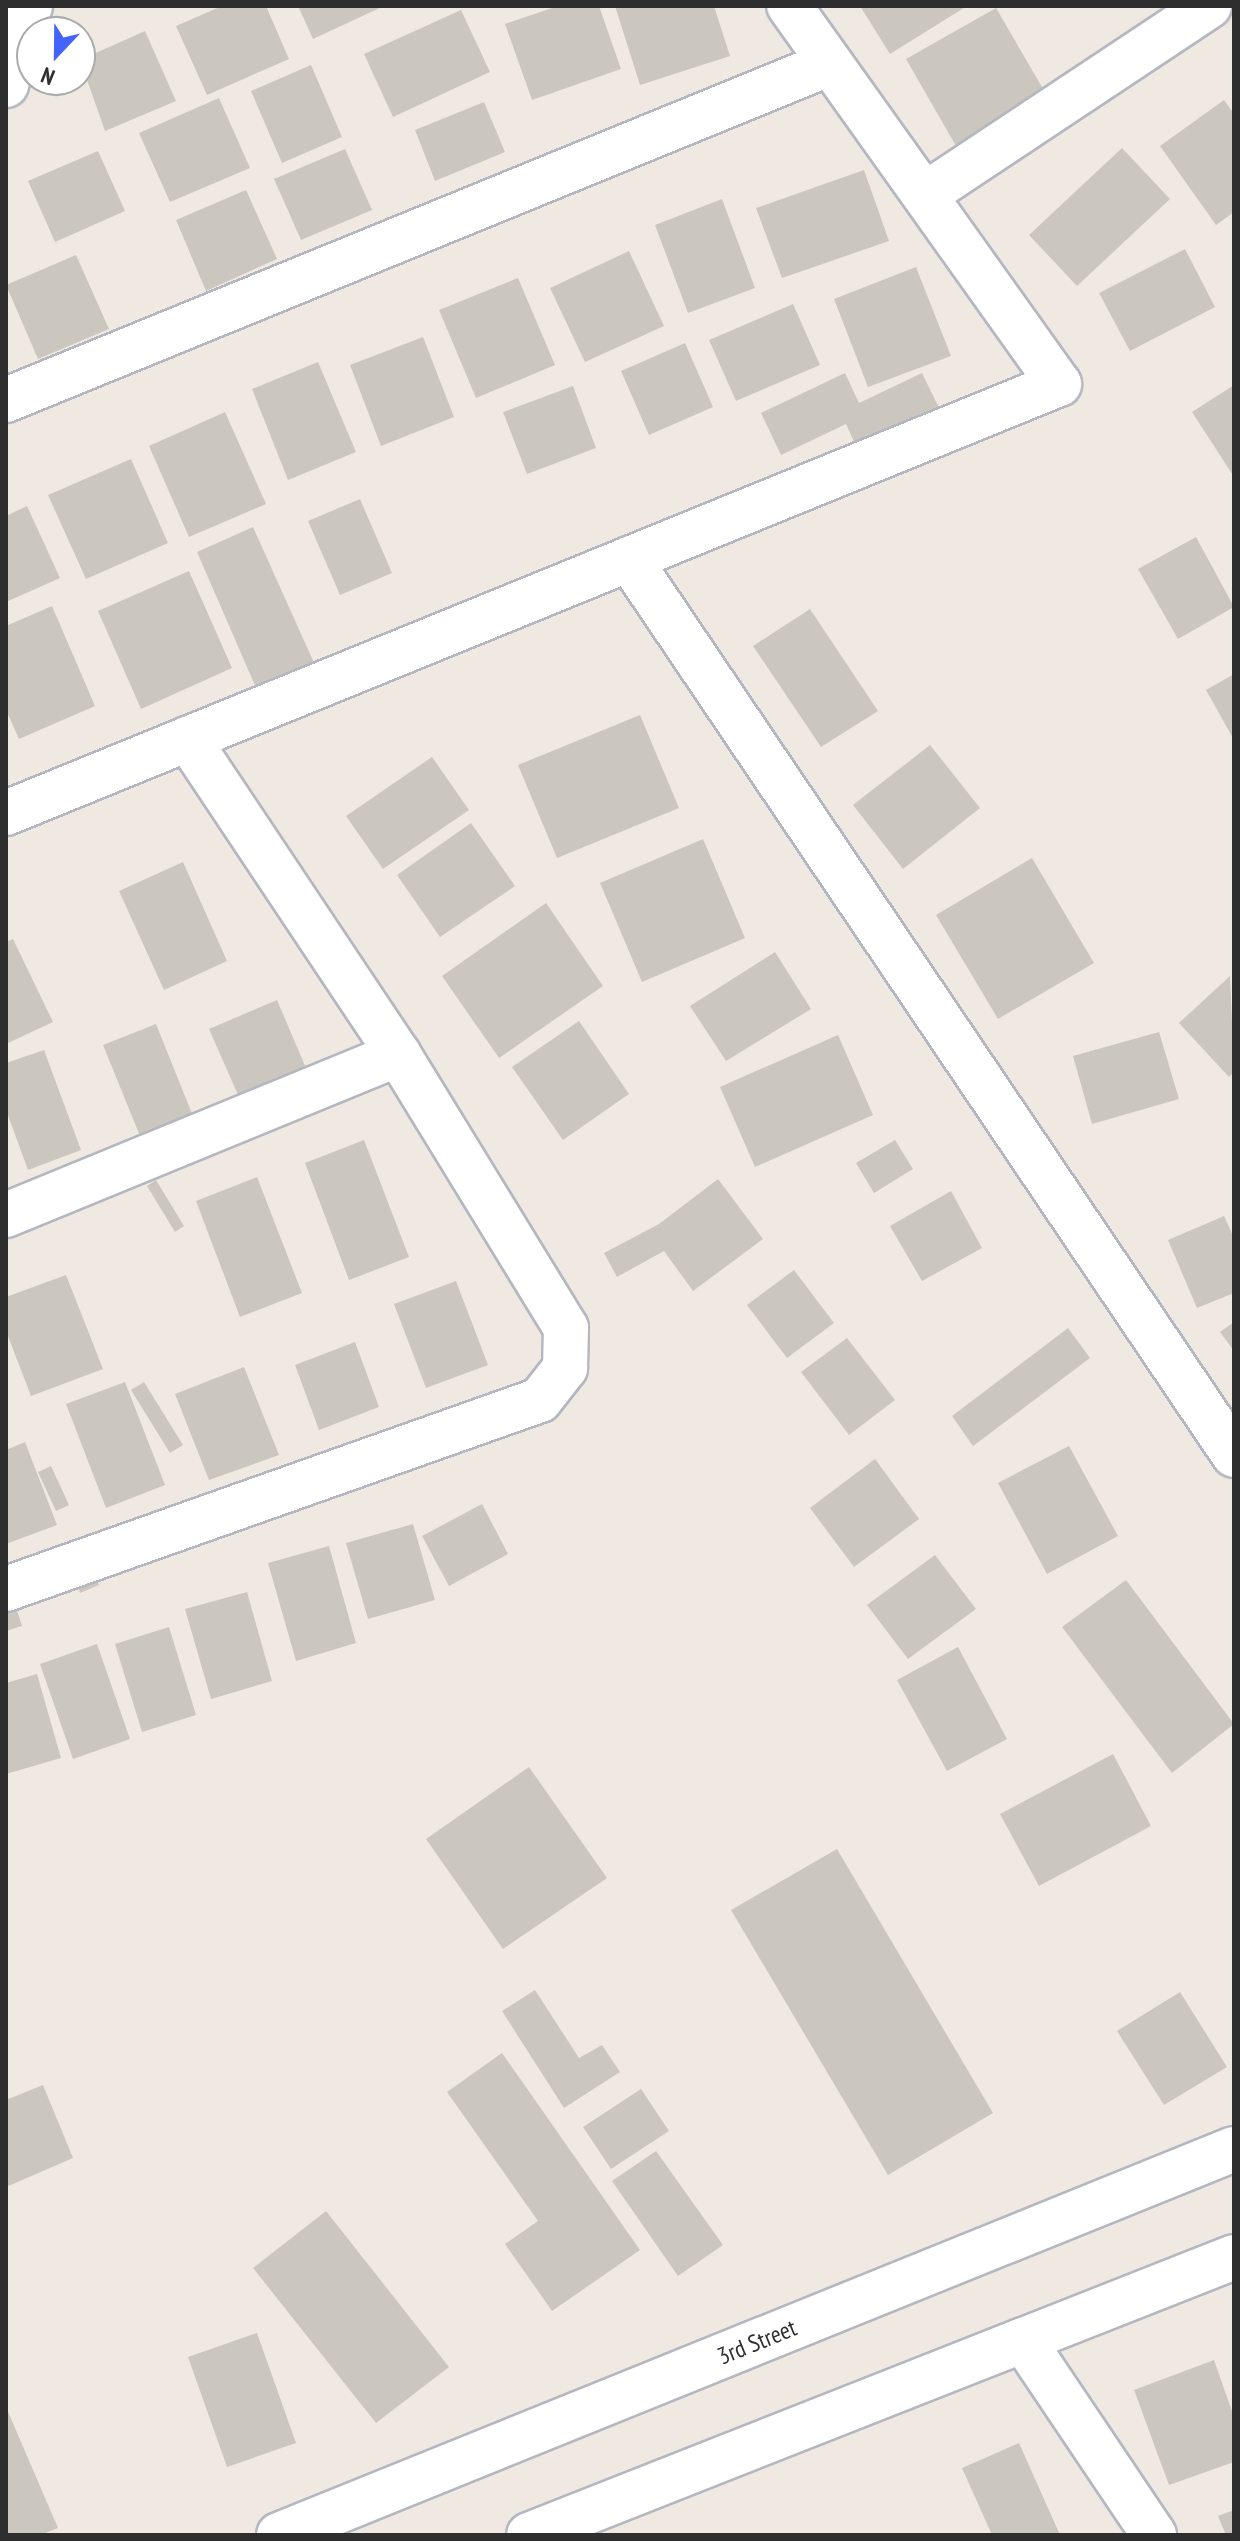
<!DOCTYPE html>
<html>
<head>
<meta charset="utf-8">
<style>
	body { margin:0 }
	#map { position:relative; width:1240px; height:2541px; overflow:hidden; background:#efe9e1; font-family:"PT Sans Narrow",sans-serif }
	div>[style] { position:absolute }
	.building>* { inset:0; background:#cbc7bf }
	.roads { filter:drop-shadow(2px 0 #b4b7c1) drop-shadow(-2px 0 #b4b7c1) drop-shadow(0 2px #b4b7c1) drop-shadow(0 -2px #b4b7c1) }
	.minor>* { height:44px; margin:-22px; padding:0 22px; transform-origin:22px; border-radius:22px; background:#fff }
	span { translate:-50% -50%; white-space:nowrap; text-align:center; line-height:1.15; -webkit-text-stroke:6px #fff; paint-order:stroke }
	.street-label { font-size:24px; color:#2e2e2e }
	.frame { position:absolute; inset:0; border:8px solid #2e2e2e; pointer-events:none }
	.north { position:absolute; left:16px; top:16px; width:80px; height:80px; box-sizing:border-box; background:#fff; border:2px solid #ababab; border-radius:50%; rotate:202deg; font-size:22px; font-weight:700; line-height:32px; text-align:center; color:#2e2e2e }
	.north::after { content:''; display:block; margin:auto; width:28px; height:36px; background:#4264fb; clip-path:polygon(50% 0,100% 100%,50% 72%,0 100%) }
</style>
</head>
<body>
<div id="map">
	<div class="building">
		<i style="clip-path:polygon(222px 6px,266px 6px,289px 59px,207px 95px,176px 26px)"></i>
		<i style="clip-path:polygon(298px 6px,384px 6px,313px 39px)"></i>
		<i style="clip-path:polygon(558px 6px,599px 6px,621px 69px,532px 100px,505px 24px)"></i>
		<i style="clip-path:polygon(615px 6px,714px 6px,730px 56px,640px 85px)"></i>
		<i style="clip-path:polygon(860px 6px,967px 6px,890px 54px)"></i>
		<i style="clip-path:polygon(996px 8px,1046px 94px,956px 146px,906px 59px)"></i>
		<i style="clip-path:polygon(461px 10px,490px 72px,393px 117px,364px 54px)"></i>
		<i style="clip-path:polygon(145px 31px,176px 101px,105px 131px,80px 60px)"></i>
		<i style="clip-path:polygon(311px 65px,342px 137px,282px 163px,251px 91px)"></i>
		<i style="clip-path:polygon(219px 98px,250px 168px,170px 202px,139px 133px)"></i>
		<i style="clip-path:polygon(1224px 100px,1234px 114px,1234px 212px,1216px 225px,1160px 146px)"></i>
		<i style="clip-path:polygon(484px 102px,505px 152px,435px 181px,415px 130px)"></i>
		<i style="clip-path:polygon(1122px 148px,1170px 199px,1077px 286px,1029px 235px)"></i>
		<i style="clip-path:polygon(345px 149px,372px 210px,301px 240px,274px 179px)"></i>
		<i style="clip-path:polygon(98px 151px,125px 211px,55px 242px,28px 181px)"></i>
		<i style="clip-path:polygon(864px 170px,889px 241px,782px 278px,756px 208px)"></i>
		<i style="clip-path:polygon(246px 190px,277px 259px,206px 291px,176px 220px)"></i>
		<i style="clip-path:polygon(722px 199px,755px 288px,688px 313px,655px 225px)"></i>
		<i style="clip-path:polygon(1185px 249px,1215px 307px,1130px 351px,1099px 293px)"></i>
		<i style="clip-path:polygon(629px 251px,664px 326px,585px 362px,550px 288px)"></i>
		<i style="clip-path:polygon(76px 255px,109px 329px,38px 359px,6px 285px)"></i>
		<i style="clip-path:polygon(916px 267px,951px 356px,868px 387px,834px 299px)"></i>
		<i style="clip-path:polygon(518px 278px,555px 365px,476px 398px,439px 310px)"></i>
		<i style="clip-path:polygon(793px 304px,820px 365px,736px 401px,709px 340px)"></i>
		<i style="clip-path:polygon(423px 337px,454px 417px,381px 446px,350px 365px)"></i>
		<i style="clip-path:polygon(685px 343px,713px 407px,649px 435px,621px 371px)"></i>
		<i style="clip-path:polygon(318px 362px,356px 452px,288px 480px,252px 389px)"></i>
		<i style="clip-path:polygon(845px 373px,859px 403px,922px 373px,944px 418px,861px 457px,846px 424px,781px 455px,761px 413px)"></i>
		<i style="clip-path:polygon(1234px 385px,1234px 477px,1192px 412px)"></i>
		<i style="clip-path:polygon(573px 386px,596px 448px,527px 474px,503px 412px)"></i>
		<i style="clip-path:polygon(225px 412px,266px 504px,189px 537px,149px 446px)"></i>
		<i style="clip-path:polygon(131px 459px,168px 543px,86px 579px,48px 495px)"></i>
		<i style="clip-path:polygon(360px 499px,392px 573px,340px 595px,308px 521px)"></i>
		<i style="clip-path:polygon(27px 506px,60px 578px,6px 602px,6px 516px)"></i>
		<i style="clip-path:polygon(253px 527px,315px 665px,257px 690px,197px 552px)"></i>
		<i style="clip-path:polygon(1196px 537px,1234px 607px,1178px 639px,1138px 569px)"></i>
		<i style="clip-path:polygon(189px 571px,232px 668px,141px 709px,98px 611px)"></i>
		<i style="clip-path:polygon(52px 606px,95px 706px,19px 739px,6px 710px,6px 626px)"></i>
		<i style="clip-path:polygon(810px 609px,878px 711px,821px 747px,753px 646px)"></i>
		<i style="clip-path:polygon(1234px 674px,1234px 740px,1206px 690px)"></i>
		<i style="clip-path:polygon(640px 715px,679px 808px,557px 858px,518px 765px)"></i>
		<i style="clip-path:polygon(930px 745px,980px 808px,903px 869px,853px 805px)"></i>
		<i style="clip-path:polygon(432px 757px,469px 810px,383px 869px,346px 816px)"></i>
		<i style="clip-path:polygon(471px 823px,515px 886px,440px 937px,397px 875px)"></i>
		<i style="clip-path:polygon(703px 839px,745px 938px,642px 982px,600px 883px)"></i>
		<i style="clip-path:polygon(1032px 858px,1094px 963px,998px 1019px,936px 915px)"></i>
		<i style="clip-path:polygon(183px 862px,227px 961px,164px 990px,119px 891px)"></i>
		<i style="clip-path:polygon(546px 903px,603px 986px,499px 1058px,442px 976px)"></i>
		<i style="clip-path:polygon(13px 939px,53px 1022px,6px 1044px,6px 942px)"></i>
		<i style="clip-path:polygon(775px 952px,811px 1009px,726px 1061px,690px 1006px)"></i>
		<i style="clip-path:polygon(1230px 976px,1234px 1072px,1229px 1077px,1179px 1023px)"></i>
		<i style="clip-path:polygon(277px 1000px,309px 1075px,242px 1104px,209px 1029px)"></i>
		<i style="clip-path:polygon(579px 1021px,629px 1094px,563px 1140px,512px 1067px)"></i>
		<i style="clip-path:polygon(156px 1024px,193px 1116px,140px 1136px,103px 1045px)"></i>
		<i style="clip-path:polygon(1159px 1032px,1179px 1099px,1092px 1124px,1073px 1056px)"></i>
		<i style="clip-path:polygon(838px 1035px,873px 1115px,755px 1167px,720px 1087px)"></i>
		<i style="clip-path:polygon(44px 1050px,81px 1150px,28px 1170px,6px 1110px,6px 1063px)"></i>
		<i style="clip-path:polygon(364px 1140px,409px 1257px,349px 1280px,305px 1163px)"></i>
		<i style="clip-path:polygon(895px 1140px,913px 1169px,874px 1193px,856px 1163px)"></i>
		<i style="clip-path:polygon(257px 1177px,302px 1293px,240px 1317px,196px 1201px)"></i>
		<i style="clip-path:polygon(718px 1179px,763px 1239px,693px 1291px,664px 1251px,617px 1277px,604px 1253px,659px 1224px)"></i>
		<i style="clip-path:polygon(156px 1180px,184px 1226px,175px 1232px,147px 1186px)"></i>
		<i style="clip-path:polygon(951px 1191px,982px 1248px,922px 1281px,890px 1226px)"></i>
		<i style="clip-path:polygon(1224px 1216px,1234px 1238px,1234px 1293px,1197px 1308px,1168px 1240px)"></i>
		<i style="clip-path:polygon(794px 1270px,834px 1323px,787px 1358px,747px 1305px)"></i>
		<i style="clip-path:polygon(66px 1275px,103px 1369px,31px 1396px,6px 1331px,6px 1297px)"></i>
		<i style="clip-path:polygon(456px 1281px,488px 1365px,426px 1388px,394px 1304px)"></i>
		<i style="clip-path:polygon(1234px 1322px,1234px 1351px,1220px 1332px)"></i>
		<i style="clip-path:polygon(1068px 1328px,1090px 1358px,973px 1446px,952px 1416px)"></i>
		<i style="clip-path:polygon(847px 1338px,895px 1400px,849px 1435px,801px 1372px)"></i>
		<i style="clip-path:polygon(355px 1342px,379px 1407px,319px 1430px,295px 1365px)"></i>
		<i style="clip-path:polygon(244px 1367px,279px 1455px,209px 1480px,175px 1394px)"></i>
		<i style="clip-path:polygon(125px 1382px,165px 1485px,106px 1508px,66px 1404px)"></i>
		<i style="clip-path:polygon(144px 1382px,183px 1445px,170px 1453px,131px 1390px)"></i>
		<i style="clip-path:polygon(25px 1442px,57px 1525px,6px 1544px,6px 1450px)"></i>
		<i style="clip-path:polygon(1069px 1446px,1118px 1536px,1047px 1574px,998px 1483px)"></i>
		<i style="clip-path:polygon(875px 1459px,919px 1519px,854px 1567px,810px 1508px)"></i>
		<i style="clip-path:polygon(51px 1466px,69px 1505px,56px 1511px,38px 1472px)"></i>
		<i style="clip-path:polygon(482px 1504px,508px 1554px,449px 1586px,422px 1536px)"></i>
		<i style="clip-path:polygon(413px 1524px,435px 1600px,368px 1619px,346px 1543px)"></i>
		<i style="clip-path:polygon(329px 1546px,356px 1643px,296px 1661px,268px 1563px)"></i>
		<i style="clip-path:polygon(935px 1555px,976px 1609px,908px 1659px,867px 1605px)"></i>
		<i style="clip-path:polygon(94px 1571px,99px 1585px,80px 1593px,75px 1578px)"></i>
		<i style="clip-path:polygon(1126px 1580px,1234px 1724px,1172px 1773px,1062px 1627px)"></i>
		<i style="clip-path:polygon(247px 1592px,272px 1681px,211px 1699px,185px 1609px)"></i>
		<i style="clip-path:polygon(16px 1607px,22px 1626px,6px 1631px,6px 1610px)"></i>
		<i style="clip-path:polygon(169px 1627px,196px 1715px,142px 1732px,115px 1644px)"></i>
		<i style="clip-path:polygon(97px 1644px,130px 1739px,73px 1759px,40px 1664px)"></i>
		<i style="clip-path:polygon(958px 1647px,1007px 1739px,947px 1771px,897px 1680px)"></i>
		<i style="clip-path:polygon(37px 1674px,61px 1758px,6px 1774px,6px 1683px)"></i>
		<i style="clip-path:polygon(1113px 1754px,1151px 1826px,1039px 1886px,1000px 1814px)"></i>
		<i style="clip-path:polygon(529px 1767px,607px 1878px,503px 1949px,426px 1839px)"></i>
		<i style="clip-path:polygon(837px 1849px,993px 2113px,888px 2175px,731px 1910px)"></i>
		<i style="clip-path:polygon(535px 1990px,579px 2058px,602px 2045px,620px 2072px,564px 2108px,502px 2011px)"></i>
		<i style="clip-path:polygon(1180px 1992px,1227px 2067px,1164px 2105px,1117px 2031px)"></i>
		<i style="clip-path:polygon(502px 2053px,640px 2250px,552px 2311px,505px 2244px,538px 2221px,447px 2092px)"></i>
		<i style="clip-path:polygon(43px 2085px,73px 2158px,6px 2187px,6px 2100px)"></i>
		<i style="clip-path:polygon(641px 2089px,669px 2131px,611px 2169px,583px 2127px)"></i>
		<i style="clip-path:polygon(656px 2151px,723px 2245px,678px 2276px,612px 2181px)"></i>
		<i style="clip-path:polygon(326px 2211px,449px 2367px,376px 2423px,253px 2268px)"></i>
		<i style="clip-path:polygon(257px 2333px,296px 2443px,227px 2467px,188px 2357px)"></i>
		<i style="clip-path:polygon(1214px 2360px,1234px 2417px,1234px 2462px,1169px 2485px,1134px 2390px)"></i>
		<i style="clip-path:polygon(6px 2407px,58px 2528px,40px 2535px,6px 2535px)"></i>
		<i style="clip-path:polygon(1019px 2443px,1060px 2535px,992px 2535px,962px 2468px)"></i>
		<i style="clip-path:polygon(1234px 2510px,1234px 2535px,1226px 2535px,1218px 2516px)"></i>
	</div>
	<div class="roads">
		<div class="minor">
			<i style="left:6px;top:85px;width:83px;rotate:-73.1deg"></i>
			<i style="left:926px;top:194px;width:340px;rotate:-33.6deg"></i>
			<i style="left:6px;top:400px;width:888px;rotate:-22.23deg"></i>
			<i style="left:629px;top:559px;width:1081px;rotate:55.97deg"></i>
			<i style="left:6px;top:813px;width:1137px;rotate:-22.17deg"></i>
			<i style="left:1059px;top:384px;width:465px;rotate:-125.5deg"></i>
			<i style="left:6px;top:1215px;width:424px;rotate:-22.3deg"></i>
			<i style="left:6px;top:1589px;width:566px;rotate:-19.49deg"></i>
			<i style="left:540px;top:1400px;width:41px;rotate:-52deg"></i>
			<i style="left:565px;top:1368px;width:40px;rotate:-88.6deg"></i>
			<i style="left:566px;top:1328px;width:321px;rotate:-121.5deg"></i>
			<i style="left:398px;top:1054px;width:379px;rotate:-123.7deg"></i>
			<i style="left:1023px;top:2340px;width:235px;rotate:56.1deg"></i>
			<i style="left:279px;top:2535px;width:1030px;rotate:-22.01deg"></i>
			<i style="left:529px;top:2535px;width:758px;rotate:-21.52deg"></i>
		</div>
	</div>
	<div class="street-label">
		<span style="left:757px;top:2342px;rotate:-22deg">3rd Street</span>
	</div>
	<div class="frame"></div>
	<div class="north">N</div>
</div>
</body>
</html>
